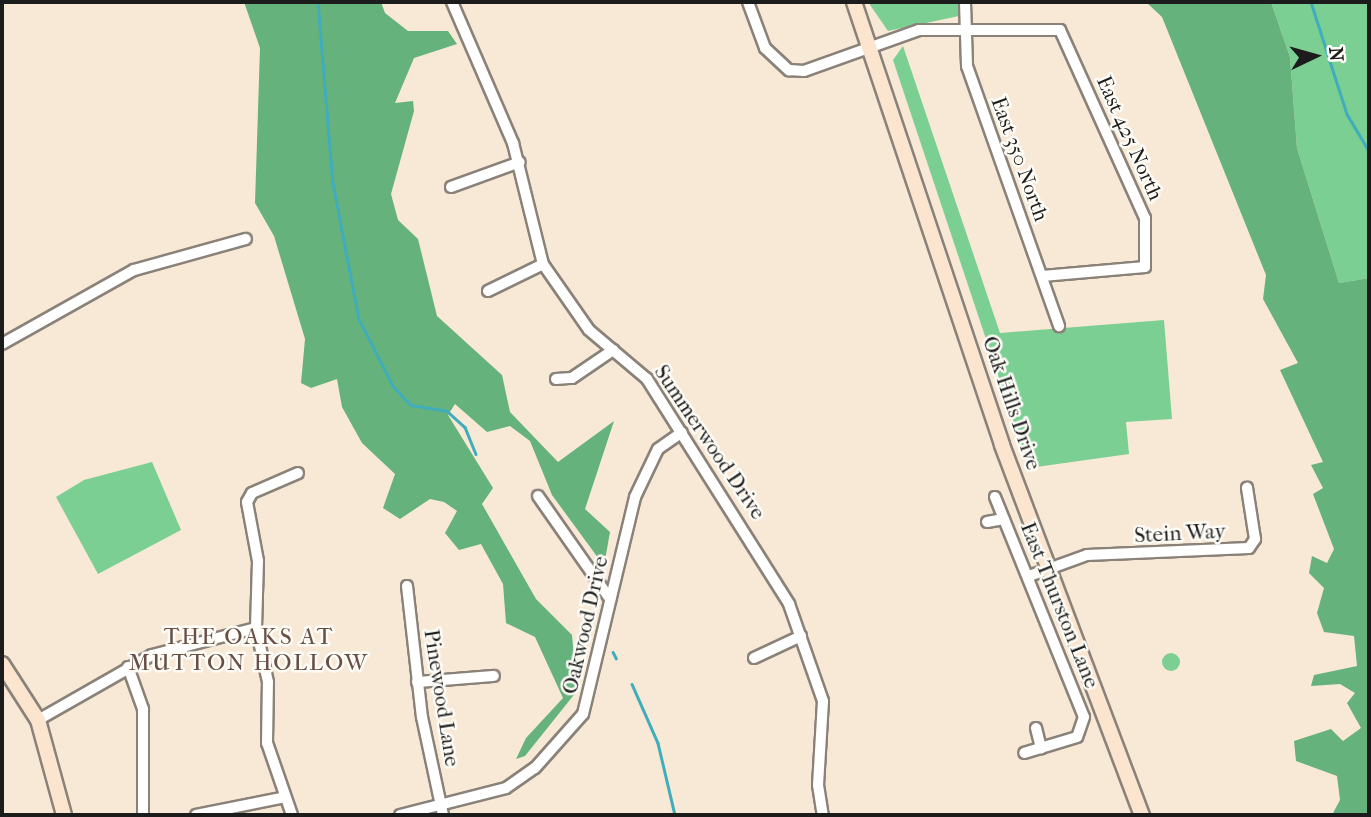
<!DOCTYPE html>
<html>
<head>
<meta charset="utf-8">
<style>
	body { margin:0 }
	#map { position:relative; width:1371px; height:817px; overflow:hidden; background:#f8e9d6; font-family:"IM FELL French Canon",serif }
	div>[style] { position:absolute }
	.green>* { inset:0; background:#7ccf92 }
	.round { border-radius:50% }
	.forest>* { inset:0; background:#65b27c }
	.stream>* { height:2.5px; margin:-1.25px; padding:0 1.25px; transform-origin:1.25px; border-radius:1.25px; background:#40adbd }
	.roads { filter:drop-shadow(2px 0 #8a8279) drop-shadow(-2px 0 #8a8279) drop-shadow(0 2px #8a8279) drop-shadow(0 -2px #8a8279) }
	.street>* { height:10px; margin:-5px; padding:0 5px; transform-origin:5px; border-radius:5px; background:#fff }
	.secondary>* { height:14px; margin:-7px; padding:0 7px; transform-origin:7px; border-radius:7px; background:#fbe5cf }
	span { translate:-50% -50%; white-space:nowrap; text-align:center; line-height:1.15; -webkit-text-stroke:5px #fdfcf7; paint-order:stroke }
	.street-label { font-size:21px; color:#1c1c1c }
	.neighbourhood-label { font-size:23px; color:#684e44; letter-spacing:2px }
	.frame { position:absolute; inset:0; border:4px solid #1c1c1c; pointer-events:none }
	.north { position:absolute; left:1280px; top:21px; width:70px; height:70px; -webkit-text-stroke:5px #fdfcf7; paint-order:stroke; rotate:85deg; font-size:19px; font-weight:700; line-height:28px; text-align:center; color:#1c1c1c }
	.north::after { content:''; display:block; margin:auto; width:24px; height:32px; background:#1c1c1c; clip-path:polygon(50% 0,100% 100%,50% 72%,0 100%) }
</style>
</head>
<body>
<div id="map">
	<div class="green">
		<i style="clip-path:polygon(868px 2px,960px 2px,959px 16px,888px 31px)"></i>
		<i style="clip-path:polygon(1271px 2px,1369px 2px,1369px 278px,1339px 283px,1297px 148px,1290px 57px)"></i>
		<i style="clip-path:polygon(903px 46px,1000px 333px,1164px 320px,1172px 419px,1126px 422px,1129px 454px,1029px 468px,893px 60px)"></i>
		<i style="clip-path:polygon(152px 462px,181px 530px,98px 574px,56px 497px,84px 480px)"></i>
		<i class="round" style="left:1162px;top:653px;width:18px;height:18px"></i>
	</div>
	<div class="forest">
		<i style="clip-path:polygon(244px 2px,381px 2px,385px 13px,408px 31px,448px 31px,457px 44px,414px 58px,395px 103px,413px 101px,414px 111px,391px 194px,398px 220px,418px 239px,437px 316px,502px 375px,510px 412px,558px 462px,614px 421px,585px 509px,610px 532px,604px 566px,552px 495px,530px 441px,510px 426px,487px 432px,455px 404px,448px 415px,493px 488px,482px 504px,536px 599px,572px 635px,577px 691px,525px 756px,516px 759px,526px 738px,563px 698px,535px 637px,506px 623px,503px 584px,481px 544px,459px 550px,445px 533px,457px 511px,444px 502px,430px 499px,400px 519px,383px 508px,395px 474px,362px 443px,342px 407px,337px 379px,311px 388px,301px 383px,305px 339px,274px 236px,255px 203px,260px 48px)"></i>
		<i style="clip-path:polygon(1146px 2px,1271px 2px,1290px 57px,1297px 148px,1339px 283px,1369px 278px,1369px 815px,1332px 815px,1340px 800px,1337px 776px,1296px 761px,1294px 741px,1331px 729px,1343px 741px,1361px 728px,1347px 703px,1355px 693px,1340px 684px,1311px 686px,1314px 675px,1357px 666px,1354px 636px,1324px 632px,1317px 613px,1324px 588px,1309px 573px,1312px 556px,1327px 563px,1334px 549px,1313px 494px,1323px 488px,1311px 465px,1323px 462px,1280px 370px,1298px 363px,1263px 299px,1266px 275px,1162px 17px)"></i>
	</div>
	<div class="stream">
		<i style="left:318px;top:2px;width:182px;rotate:85.3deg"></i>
		<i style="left:333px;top:183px;width:138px;rotate:79.2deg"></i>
		<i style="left:359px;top:319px;width:75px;rotate:63.1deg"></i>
		<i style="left:393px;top:386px;width:26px;rotate:47deg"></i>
		<i style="left:411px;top:405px;width:36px;rotate:9deg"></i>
		<i style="left:447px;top:411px;width:24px;rotate:42deg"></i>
		<i style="left:465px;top:427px;width:29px;rotate:68deg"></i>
		<i style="left:1311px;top:2px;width:118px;rotate:72.2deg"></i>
		<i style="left:1347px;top:114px;width:43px;rotate:59.3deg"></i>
		<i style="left:613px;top:652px;width:7px;rotate:63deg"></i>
		<i style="left:632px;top:684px;width:64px;rotate:66.2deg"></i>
		<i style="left:658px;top:743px;width:74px;rotate:76.7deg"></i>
	</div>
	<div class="roads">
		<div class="street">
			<i style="left:452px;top:2px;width:154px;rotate:66.6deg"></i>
			<i style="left:513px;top:143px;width:125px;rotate:76.1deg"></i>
			<i style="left:543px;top:264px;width:80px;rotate:55.1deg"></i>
			<i style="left:589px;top:330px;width:76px;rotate:40.2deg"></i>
			<i style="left:647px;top:379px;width:266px;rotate:57.7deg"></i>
			<i style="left:789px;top:604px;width:103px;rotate:70.7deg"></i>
			<i style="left:823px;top:701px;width:84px;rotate:93.4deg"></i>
			<i style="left:818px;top:785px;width:30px;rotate:81deg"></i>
			<i style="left:748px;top:2px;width:49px;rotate:69.7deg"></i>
			<i style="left:765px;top:48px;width:33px;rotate:43deg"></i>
			<i style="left:789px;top:70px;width:15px;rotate:4deg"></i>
			<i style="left:804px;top:71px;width:122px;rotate:-19.6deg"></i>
			<i style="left:919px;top:30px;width:141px"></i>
			<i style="left:1060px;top:30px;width:206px;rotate:65.7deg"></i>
			<i style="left:1145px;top:218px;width:49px;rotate:90deg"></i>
			<i style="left:1145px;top:267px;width:103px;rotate:175deg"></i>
			<i style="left:965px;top:2px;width:64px;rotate:88.2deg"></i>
			<i style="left:967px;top:66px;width:276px;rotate:70.5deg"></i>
			<i style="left:451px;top:187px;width:73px;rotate:-19.9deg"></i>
			<i style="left:488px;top:291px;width:61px;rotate:-26.1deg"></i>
			<i style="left:2px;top:344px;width:151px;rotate:-29.3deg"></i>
			<i style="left:134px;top:270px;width:116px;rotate:-15.5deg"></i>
			<i style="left:556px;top:379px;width:16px;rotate:-4deg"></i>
			<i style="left:572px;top:378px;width:50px;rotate:-34.3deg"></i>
			<i style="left:538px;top:496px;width:126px;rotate:55deg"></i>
			<i style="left:995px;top:497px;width:237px;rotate:68deg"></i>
			<i style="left:1084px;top:717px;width:21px;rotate:109deg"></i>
			<i style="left:1077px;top:737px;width:55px;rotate:163.2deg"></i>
			<i style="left:987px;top:522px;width:17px;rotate:-10deg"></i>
			<i style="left:1029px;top:576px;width:62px;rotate:-19.9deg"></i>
			<i style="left:1087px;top:555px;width:162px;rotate:-2.5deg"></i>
			<i style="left:1249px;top:548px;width:11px;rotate:-56deg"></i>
			<i style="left:1255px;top:539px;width:52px;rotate:-98.9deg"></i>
			<i style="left:407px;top:586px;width:132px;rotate:83.5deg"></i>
			<i style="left:422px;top:717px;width:100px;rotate:77.9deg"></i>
			<i style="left:754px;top:658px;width:52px;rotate:-25.1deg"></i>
			<i style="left:128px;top:667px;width:45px;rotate:70.3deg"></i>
			<i style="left:143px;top:709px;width:106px;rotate:90deg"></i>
			<i style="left:417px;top:682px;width:77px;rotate:-4.5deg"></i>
			<i style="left:38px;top:720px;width:131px;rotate:-29.7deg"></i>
			<i style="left:152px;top:655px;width:107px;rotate:-14.6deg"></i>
			<i style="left:1036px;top:728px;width:21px;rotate:76deg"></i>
			<i style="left:196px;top:815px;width:87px;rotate:-11.3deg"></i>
			<i style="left:292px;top:815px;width:76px;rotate:-109.1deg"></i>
			<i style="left:267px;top:743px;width:61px;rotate:-89.1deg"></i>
			<i style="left:268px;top:682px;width:55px;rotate:-102.5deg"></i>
			<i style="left:256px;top:628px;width:67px;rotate:-88.3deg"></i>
			<i style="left:258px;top:561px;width:60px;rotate:-100.6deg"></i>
			<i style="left:247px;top:502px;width:10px;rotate:-61deg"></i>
			<i style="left:252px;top:493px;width:50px;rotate:-23.5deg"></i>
			<i style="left:400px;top:815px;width:109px;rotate:-14.3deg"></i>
			<i style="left:506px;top:788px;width:35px;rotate:-35deg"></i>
			<i style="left:535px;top:768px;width:72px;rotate:-48.4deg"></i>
			<i style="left:583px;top:714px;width:223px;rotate:-76.5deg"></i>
			<i style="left:635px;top:497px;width:53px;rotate:-64.4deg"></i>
			<i style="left:658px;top:449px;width:29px;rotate:-35deg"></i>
		</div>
		<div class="secondary">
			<i style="left:854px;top:2px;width:467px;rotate:71.5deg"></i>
			<i style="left:1002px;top:445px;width:396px;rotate:69.3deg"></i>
			<i style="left:2px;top:664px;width:67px;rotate:57.3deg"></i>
			<i style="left:38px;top:720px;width:98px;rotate:74.7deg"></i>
		</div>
	</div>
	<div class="street-label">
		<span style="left:1130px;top:138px;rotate:66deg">East 425 North</span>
		<span style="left:1020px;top:159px;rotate:70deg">East 350 North</span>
		<span style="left:1012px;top:403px;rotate:71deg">Oak Hills Drive</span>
		<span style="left:710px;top:442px;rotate:56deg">Summerwood Drive</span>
		<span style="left:1180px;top:533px;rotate:-3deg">Stein Way</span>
		<span style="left:1060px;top:605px;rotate:68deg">East Thurston Lane</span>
		<span style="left:585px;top:625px;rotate:-77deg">Oakwood Drive</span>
		<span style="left:442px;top:698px;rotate:81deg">Pinewood Lane</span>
	</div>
	<div class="neighbourhood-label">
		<span style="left:249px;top:650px">THE OAKS AT<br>MUTTON HOLLOW</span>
	</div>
	<div class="frame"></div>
	<div class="north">N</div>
</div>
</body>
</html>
